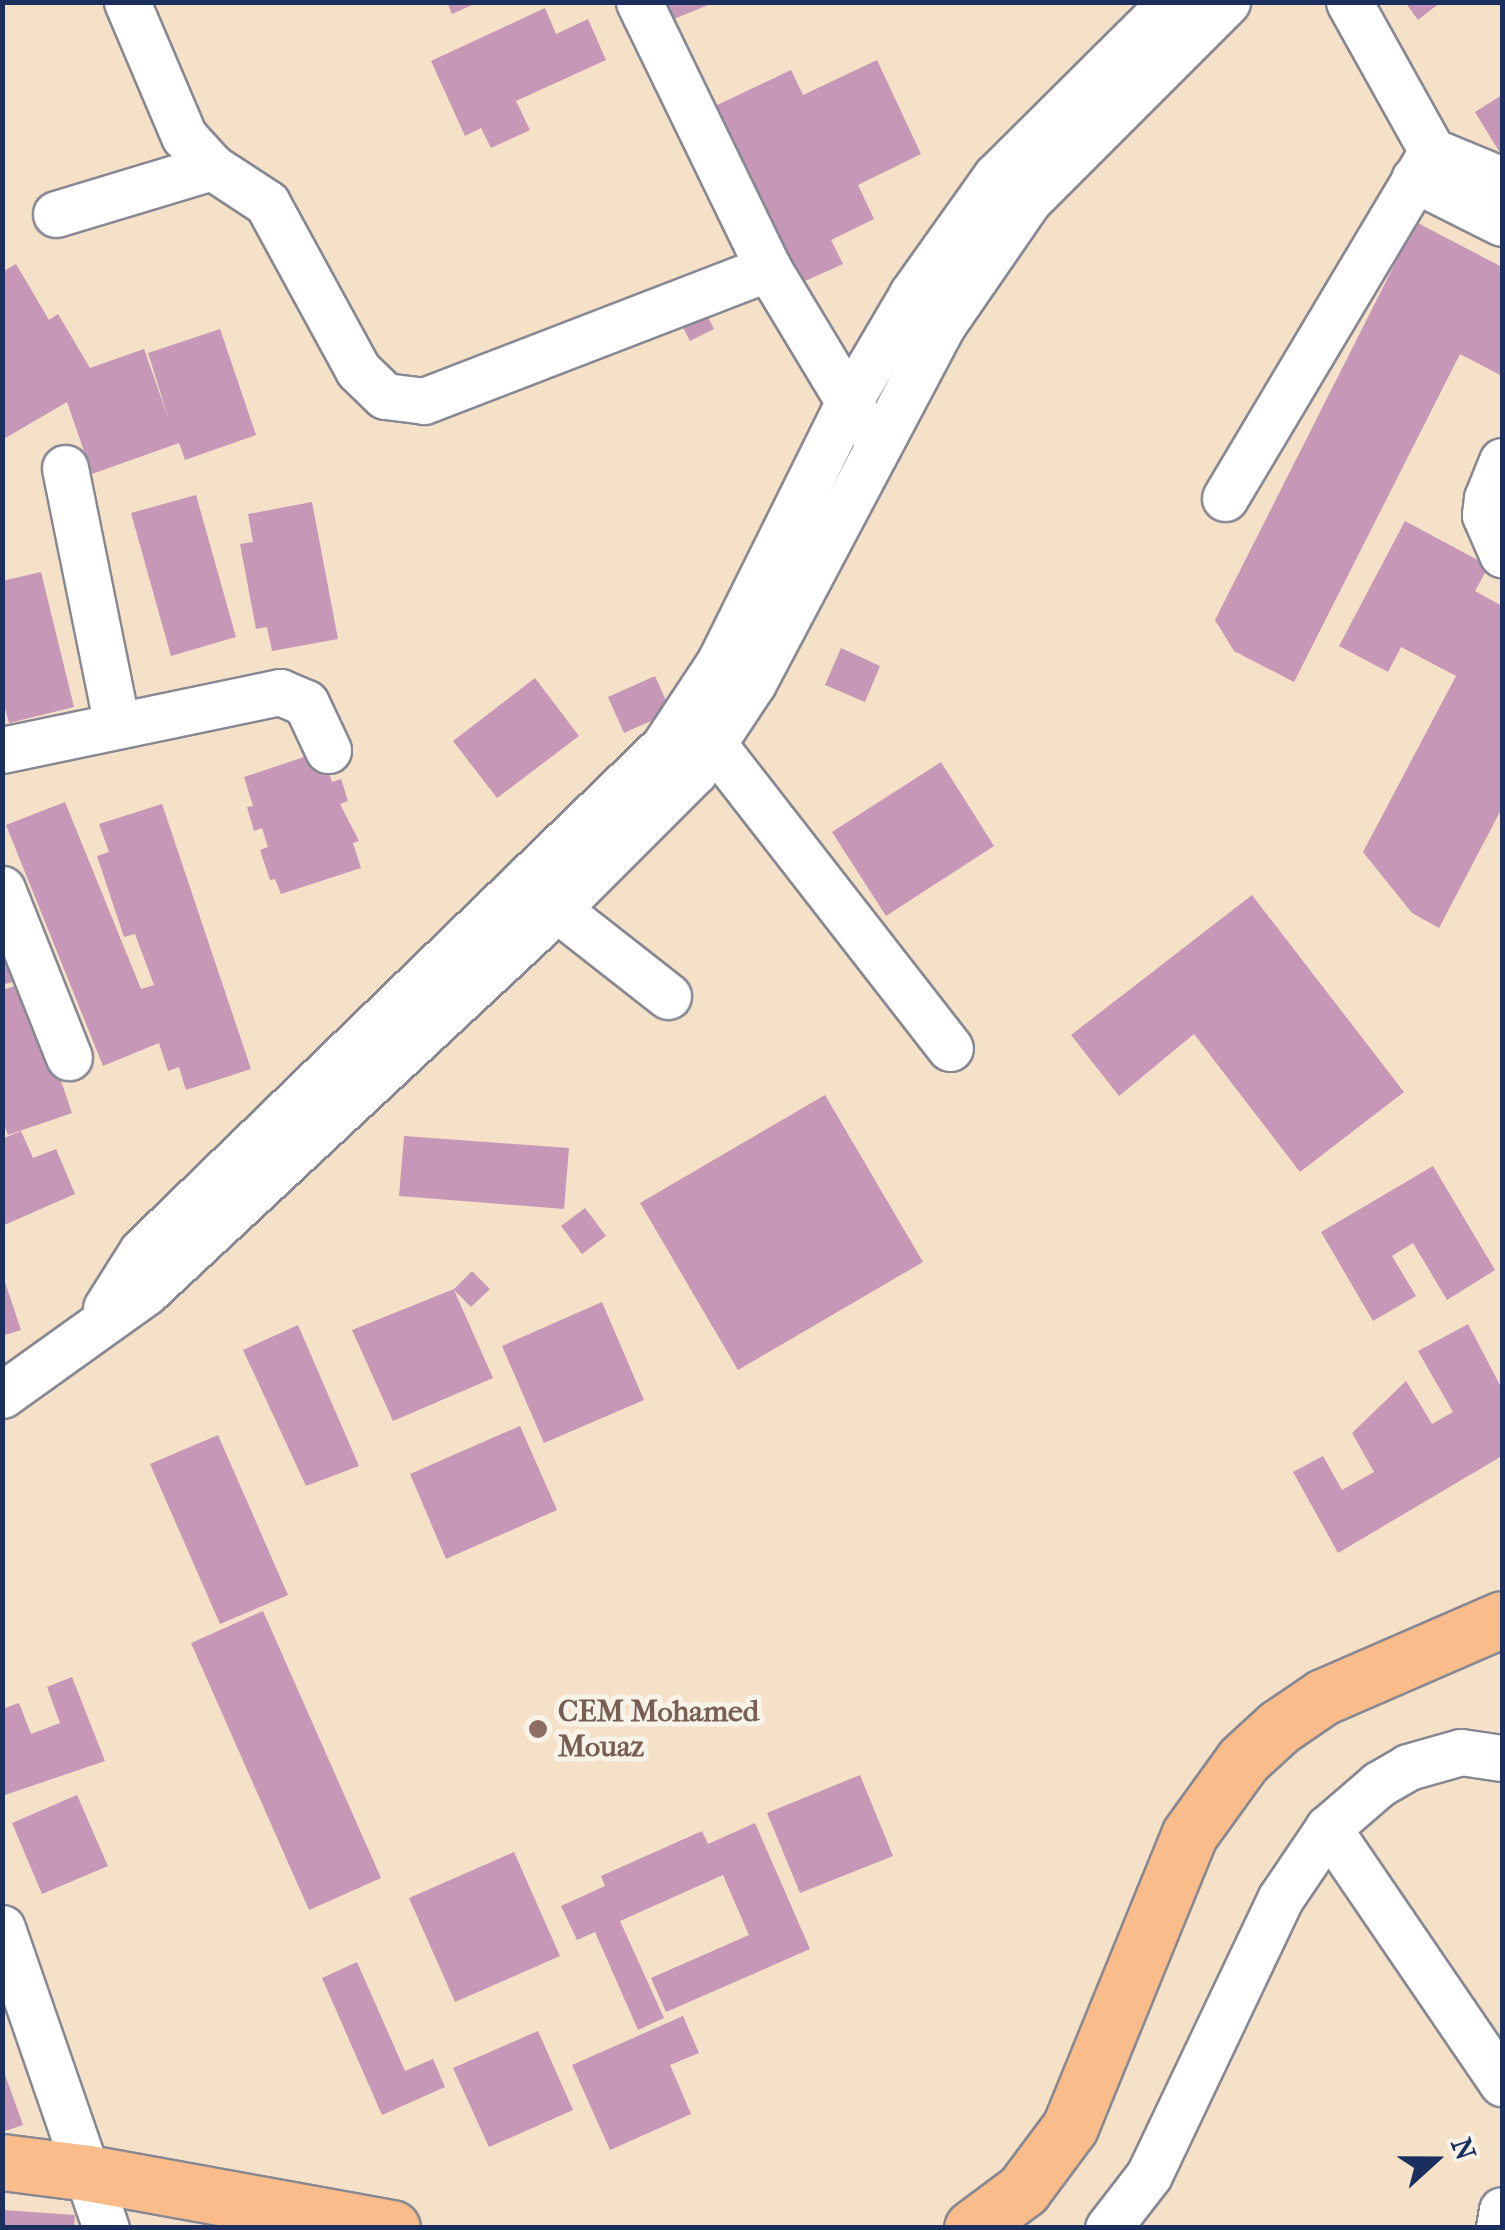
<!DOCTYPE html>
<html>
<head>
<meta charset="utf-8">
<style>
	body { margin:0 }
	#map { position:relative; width:1505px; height:2230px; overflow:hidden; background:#f5e1c8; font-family:"IM FELL French Canon",serif }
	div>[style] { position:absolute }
	.building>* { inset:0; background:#c797b7 }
	.roads { filter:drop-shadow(2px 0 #888893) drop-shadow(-2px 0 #888893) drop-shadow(0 2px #888893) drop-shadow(0 -2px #888893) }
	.minor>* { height:45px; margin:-22.5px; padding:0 22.5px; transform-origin:22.5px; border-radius:22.5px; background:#fff }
	.major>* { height:55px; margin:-27.5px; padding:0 27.5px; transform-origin:27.5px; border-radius:27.5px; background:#f9bc8a }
	.dots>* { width:28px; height:28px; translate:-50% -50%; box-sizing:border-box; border:5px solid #f7f3e8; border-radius:50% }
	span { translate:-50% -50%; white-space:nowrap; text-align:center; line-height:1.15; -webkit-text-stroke:10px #f7f3e8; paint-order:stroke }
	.education-label { font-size:30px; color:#785e54; font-weight:700 }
	.left { translate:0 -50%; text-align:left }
	.frame { position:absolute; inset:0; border:5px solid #1b2f5e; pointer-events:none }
	.north { position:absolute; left:1385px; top:2110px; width:100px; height:100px; -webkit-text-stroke:8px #f7f3e8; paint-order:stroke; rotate:69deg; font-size:28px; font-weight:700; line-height:40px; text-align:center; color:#1b2f5e }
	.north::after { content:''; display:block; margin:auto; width:35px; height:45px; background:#1b2f5e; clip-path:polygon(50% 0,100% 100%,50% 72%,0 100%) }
</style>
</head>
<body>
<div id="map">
	<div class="building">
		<i style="clip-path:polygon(447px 2px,479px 2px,452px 14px)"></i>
		<i style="clip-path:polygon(647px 2px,713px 2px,713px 3px,657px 26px)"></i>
		<i style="clip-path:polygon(1405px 2px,1441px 2px,1418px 20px)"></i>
		<i style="clip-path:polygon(545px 8px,556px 34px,588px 19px,606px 60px,516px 101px,530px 130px,491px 148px,481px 128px,465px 136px,431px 61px)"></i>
		<i style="clip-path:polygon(877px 60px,921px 154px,858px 185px,874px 219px,831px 240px,843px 264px,794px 286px,690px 118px,791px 70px,803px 95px)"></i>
		<i style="clip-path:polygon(1502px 95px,1502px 156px,1475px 112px)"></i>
		<i style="clip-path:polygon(1416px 222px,1502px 267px,1502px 376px,1460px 354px,1294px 682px,1234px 651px,1215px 620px)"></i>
		<i style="clip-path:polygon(16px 264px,49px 320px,58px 314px,90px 368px,144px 349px,169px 420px,148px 353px,220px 329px,256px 435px,185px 460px,179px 443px,92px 474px,67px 402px,2px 440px,2px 272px)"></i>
		<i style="clip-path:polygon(698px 298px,714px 329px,690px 341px,674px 310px)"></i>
		<i style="clip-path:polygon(196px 495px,236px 637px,171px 656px,131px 513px)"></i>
		<i style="clip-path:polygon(312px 502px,338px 639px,272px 651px,267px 627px,256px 629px,240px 544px,253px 542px,248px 514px)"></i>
		<i style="clip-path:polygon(1405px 521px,1489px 566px,1475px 591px,1502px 606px,1502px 808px,1439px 928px,1412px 913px,1363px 852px,1456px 676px,1401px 647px,1388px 672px,1339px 646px)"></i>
		<i style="clip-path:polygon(41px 572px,74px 707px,9px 723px,2px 698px,2px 581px)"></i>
		<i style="clip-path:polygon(841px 648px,880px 666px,865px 702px,825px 685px)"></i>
		<i style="clip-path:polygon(655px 676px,671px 712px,624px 733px,608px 697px)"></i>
		<i style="clip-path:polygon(535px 678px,579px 736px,497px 798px,453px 741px)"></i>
		<i style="clip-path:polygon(322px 751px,332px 782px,341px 779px,348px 801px,340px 804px,359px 841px,353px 843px,361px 868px,281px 894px,275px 879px,270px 880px,260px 850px,268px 847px,262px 828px,254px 831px,247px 807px,253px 806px,244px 777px)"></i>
		<i style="clip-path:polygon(941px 762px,994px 846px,886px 916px,832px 832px)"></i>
		<i style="clip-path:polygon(65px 802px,141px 989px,154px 985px,135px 934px,124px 937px,97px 856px,109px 852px,99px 824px,162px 804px,251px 1069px,186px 1090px,179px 1067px,168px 1071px,159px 1043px,103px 1066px,6px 825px)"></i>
		<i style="clip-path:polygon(1252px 895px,1404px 1092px,1300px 1172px,1194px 1034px,1119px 1096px,1071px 1035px)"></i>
		<i style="clip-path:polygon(2px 902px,29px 977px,2px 985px)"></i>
		<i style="clip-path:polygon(27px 982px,72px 1113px,8px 1135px,2px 1119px,2px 990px)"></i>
		<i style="clip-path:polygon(825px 1095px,923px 1262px,738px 1370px,640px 1203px)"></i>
		<i style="clip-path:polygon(21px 1131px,33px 1158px,56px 1149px,75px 1194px,2px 1226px,2px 1139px)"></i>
		<i style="clip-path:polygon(404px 1136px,569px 1148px,564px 1209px,399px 1196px)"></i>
		<i style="clip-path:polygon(1433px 1166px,1495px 1270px,1447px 1300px,1413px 1243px,1392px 1256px,1416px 1296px,1373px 1321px,1321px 1232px)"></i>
		<i style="clip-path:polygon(585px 1208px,606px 1236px,582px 1254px,561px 1226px)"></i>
		<i style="clip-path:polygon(472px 1271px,490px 1289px,471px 1307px,454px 1290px,493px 1378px,393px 1421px,352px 1330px,454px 1289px)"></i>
		<i style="clip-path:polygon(2px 1273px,21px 1330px,2px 1336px)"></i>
		<i style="clip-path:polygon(602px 1302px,644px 1400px,544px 1443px,502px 1346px)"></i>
		<i style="clip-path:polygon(1468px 1324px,1502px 1389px,1502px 1456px,1338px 1553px,1293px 1472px,1323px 1456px,1342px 1490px,1374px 1472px,1352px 1433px,1406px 1381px,1432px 1424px,1453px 1412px,1418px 1351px)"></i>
		<i style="clip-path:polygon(298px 1325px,359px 1466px,306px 1486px,243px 1350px)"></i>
		<i style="clip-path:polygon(520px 1426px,557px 1510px,446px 1559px,410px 1474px)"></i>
		<i style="clip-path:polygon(218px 1435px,288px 1595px,220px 1624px,150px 1464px)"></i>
		<i style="clip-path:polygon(263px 1611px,381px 1878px,309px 1910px,191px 1643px)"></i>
		<i style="clip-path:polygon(72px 1677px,105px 1761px,2px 1796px,2px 1709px,19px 1703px,31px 1734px,60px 1723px,47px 1687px)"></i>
		<i style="clip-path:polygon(860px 1775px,893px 1856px,800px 1893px,767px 1813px)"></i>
		<i style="clip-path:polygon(77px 1795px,108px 1866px,42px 1894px,12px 1823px)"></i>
		<i style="clip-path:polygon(755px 1823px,810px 1949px,666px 2012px,651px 1978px,749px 1935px,723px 1875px,620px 1921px,664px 2018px,638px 2030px,595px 1932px,577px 1940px,561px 1906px,605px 1886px,601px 1876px,702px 1831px,708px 1844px)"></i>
		<i style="clip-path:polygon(514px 1852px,560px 1956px,455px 2002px,409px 1898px)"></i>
		<i style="clip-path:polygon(357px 1962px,405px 2071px,433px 2059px,445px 2087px,382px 2115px,322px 1978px)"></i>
		<i style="clip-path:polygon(683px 2016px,699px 2053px,670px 2065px,691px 2114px,610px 2150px,572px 2065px)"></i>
		<i style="clip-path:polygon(538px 2031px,573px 2110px,489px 2147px,453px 2068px)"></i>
		<i style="clip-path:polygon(2px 2066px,23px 2125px,2px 2132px)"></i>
		<i style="clip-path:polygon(2px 2210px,75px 2215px,74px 2228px,2px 2228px)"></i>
	</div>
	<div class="roads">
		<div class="minor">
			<i style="left:127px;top:2px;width:146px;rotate:67deg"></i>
			<i style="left:184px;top:136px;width:42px;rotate:47.9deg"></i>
			<i style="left:212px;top:167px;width:66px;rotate:33.2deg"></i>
			<i style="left:267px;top:203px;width:190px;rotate:61.4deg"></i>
			<i style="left:358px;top:370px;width:37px;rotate:44deg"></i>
			<i style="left:385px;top:396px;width:39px;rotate:7deg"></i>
			<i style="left:424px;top:401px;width:369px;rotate:-21.1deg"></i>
			<i style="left:639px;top:2px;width:296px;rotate:64.1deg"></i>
			<i style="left:768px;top:268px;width:182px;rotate:58.9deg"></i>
			<i style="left:1349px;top:2px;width:171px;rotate:60.9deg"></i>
			<i style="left:1432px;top:151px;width:76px;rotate:22.5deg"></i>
			<i style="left:1414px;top:179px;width:98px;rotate:26.6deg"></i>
			<i style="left:56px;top:214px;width:163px;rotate:-16.8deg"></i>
			<i style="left:1502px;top:461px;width:40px;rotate:112deg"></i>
			<i style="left:1487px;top:498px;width:17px;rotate:97deg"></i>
			<i style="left:1485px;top:515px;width:43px;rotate:66.4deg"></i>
			<i style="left:65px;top:468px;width:262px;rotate:78.6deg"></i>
			<i style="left:1225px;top:498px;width:404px;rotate:-59.2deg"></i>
			<i style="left:692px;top:726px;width:29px;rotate:41deg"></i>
			<i style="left:714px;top:745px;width:384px;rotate:52.1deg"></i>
			<i style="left:2px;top:750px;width:284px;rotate:-11.8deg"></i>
			<i style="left:280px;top:692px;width:28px;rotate:23deg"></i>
			<i style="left:306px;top:703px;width:52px;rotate:64.9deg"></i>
			<i style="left:2px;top:889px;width:181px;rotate:68.3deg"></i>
			<i style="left:557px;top:909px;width:141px;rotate:38.1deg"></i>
			<i style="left:106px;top:1308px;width:67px;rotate:-57.7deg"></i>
			<i style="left:142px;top:1251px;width:726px;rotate:-44.05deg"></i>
			<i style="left:664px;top:746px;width:100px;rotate:-56.5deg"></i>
			<i style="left:719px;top:663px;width:288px;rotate:-63.6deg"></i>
			<i style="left:847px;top:405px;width:129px;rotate:-59.6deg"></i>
			<i style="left:912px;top:294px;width:145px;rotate:-54.6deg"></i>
			<i style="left:996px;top:176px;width:247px;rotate:-44.8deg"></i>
			<i style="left:2px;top:1395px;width:177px;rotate:-35.6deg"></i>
			<i style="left:146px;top:1292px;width:562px;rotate:-42.98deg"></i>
			<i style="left:557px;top:909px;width:194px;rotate:-45deg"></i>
			<i style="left:694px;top:772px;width:107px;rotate:-56.5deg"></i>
			<i style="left:753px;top:683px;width:408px;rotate:-62.1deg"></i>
			<i style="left:944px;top:323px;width:150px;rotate:-55.4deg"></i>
			<i style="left:1029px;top:200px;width:280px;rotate:-45deg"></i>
			<i style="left:1328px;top:1828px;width:309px;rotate:55.7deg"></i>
			<i style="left:2px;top:1928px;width:318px;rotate:70.9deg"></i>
			<i style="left:1108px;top:2228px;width:67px;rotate:-52.3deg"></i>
			<i style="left:1149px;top:2175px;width:306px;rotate:-64.6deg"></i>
			<i style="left:1280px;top:1899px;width:86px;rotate:-55.9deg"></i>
			<i style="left:1328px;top:1828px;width:67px;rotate:-40.8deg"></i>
			<i style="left:1379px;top:1784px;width:34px;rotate:-30deg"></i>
			<i style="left:1408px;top:1767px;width:55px;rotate:-15.8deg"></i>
			<i style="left:1461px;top:1752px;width:41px;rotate:8.3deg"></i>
			<i style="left:1499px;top:2228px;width:18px;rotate:-81deg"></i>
		</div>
		<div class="major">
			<i style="left:2px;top:2162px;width:87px;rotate:7.3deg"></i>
			<i style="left:88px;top:2173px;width:309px;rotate:10.3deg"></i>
			<i style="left:972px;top:2228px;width:64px;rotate:-36.7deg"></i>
			<i style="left:1023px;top:2190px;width:79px;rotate:-53.3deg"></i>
			<i style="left:1070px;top:2127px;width:315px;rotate:-67.8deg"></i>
			<i style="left:1189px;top:1835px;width:92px;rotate:-54.2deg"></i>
			<i style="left:1243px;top:1760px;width:49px;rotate:-42.5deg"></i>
			<i style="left:1279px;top:1727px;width:53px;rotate:-34.3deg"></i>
			<i style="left:1323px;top:1697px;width:195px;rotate:-23.5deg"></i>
		</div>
	</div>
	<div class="dots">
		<i style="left:538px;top:1729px;background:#8d6e63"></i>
	</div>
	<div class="education-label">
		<span class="left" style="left:558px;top:1729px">CEM Mohamed<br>Mouaz</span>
	</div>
	<div class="frame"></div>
	<div class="north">N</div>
</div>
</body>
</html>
